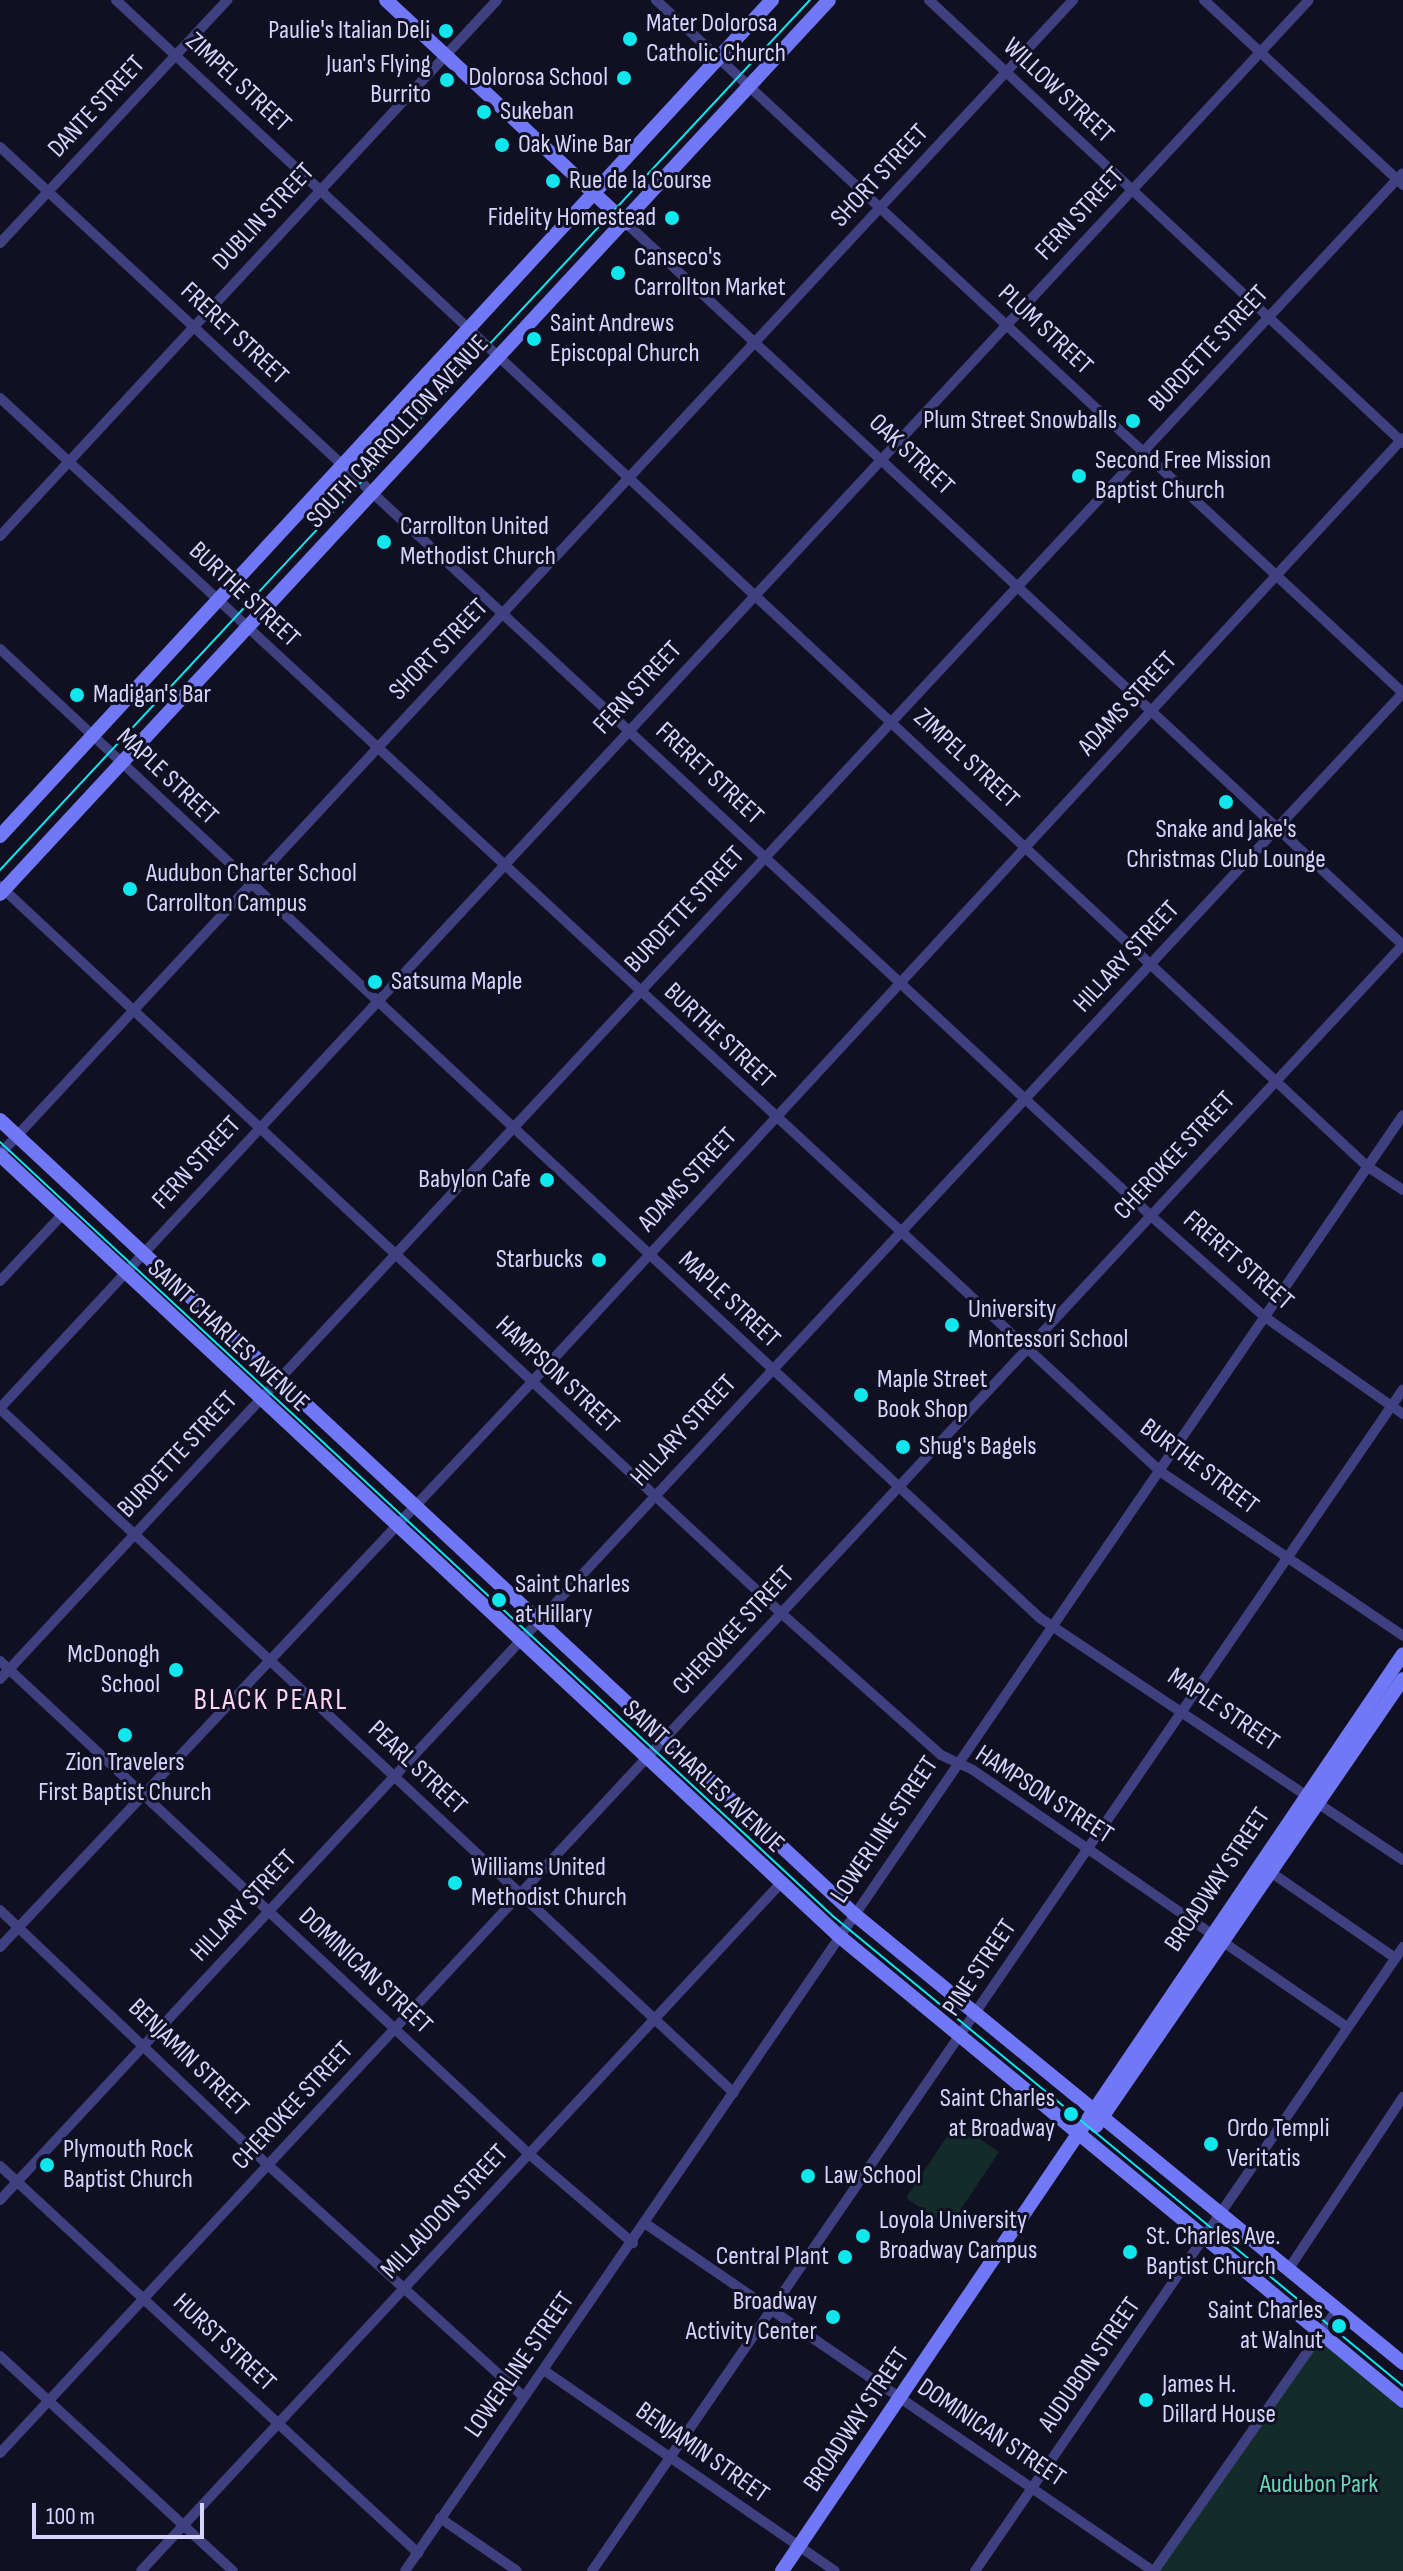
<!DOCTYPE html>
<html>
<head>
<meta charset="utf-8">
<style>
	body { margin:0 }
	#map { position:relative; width:1403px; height:2571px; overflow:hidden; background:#111023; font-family:"Sofia Sans Condensed",sans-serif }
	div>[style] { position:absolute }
	.green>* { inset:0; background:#132c29 }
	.street>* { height:10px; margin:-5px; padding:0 5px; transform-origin:5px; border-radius:5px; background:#3e407f }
	.secondary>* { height:14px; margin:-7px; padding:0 7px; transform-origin:7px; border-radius:7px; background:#7178f6 }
	.tram>* { height:2px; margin:-1px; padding:0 1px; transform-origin:1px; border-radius:1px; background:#0fe7ed }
	.dots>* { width:22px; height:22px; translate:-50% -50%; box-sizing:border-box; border:4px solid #111023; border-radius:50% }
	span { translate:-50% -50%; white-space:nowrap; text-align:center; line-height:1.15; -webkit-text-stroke:6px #111023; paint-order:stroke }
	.poi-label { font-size:26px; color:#d6d4fc }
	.left { translate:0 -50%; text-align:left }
	.right { translate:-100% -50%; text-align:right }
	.street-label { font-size:26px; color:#d6d4fc }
	.park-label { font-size:26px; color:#65d8b2 }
	.quarter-label { font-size:30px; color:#fcd6f1; letter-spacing:2px }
	.scale { position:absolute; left:32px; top:2503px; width:172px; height:36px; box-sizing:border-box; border:4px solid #d6d4fc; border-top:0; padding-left:10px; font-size:24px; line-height:28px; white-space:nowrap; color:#d6d4fc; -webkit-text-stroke:6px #111023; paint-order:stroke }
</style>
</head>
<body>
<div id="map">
	<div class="green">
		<i style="clip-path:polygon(956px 2123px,999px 2152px,949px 2227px,906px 2198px)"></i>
		<i style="clip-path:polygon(1319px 2340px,1403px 2409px,1403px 2571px,1155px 2571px)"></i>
	</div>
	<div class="street">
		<i style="left:116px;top:0;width:1712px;rotate:42.99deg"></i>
		<i style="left:1368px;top:1167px;width:42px;rotate:33.3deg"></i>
		<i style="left:656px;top:0;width:1019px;rotate:42.85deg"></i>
		<i style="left:929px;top:0;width:649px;rotate:43.06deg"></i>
		<i style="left:1204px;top:0;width:272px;rotate:42.9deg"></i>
		<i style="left:0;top:147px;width:1569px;rotate:42.88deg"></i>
		<i style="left:1150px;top:1215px;width:154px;rotate:41.6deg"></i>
		<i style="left:1265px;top:1317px;width:169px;rotate:35.1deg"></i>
		<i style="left:626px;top:223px;width:1061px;rotate:42.9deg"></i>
		<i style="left:0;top:243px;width:333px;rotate:-46.9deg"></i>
		<i style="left:0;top:398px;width:1582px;rotate:42.77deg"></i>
		<i style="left:1161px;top:1472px;width:292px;rotate:34.1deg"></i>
		<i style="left:0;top:536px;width:731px;rotate:-47.16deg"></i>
		<i style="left:0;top:649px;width:1421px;rotate:42.98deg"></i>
		<i style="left:1040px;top:1618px;width:436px;rotate:33.7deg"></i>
		<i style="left:0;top:886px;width:1067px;rotate:42.95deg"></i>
		<i style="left:781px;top:1613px;width:214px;rotate:41.6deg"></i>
		<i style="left:941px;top:1755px;width:35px;rotate:25deg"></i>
		<i style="left:973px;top:1770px;width:454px;rotate:34.5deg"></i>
		<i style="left:0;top:1154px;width:1576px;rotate:-47.08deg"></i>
		<i style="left:0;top:1281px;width:92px;rotate:-46.8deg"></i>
		<i style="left:0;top:1408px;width:1922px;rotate:-47.09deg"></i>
		<i style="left:0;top:1409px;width:1003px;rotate:42.98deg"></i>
		<i style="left:0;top:1661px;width:723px;rotate:42.98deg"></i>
		<i style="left:529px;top:2154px;width:137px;rotate:40.6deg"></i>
		<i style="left:0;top:1679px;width:2058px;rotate:-47.03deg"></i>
		<i style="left:1272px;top:1873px;width:150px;rotate:34.6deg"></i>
		<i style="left:0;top:1910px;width:370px;rotate:43.6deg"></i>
		<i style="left:268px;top:2165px;width:345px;rotate:42.2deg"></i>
		<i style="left:0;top:1947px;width:776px;rotate:-46.72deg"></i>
		<i style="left:532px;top:1382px;width:1284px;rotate:-47.3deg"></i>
		<i style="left:0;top:2166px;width:570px;rotate:42.79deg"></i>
		<i style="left:0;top:2200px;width:2059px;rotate:-47.05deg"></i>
		<i style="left:646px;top:2224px;width:614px;rotate:34.39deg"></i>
		<i style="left:1288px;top:2270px;width:208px;rotate:-56.4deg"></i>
		<i style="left:0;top:2356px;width:317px;rotate:42.7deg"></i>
		<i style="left:545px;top:2371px;width:352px;rotate:34.6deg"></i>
		<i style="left:0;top:2453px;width:2060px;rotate:-47.07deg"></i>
		<i style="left:440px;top:2518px;width:93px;rotate:34.5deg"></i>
		<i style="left:141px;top:2571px;width:940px;rotate:-47.07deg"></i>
		<i style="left:405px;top:2571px;width:1765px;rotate:-55.57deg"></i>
		<i style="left:592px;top:2571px;width:1433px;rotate:-55.54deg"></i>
		<i style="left:975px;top:2571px;width:757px;rotate:-55.55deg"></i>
		<i style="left:1154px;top:2571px;width:319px;rotate:-55deg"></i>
	</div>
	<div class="secondary">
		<i style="left:386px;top:0;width:328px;rotate:42.9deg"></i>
		<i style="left:0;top:836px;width:1138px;rotate:-47.28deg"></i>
		<i style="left:0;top:894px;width:1219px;rotate:-47.16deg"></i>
		<i style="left:0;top:1120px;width:1166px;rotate:42.91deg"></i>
		<i style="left:854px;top:1914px;width:709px;rotate:39.28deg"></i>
		<i style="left:0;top:1155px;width:1146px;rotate:42.95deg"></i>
		<i style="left:839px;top:1936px;width:731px;rotate:39.5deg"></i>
		<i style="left:1096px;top:2126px;width:542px;rotate:-55.52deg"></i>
		<i style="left:782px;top:2571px;width:1107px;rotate:-55.89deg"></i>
	</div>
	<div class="tram">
		<i style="left:0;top:870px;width:1189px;rotate:-47.05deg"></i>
		<i style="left:0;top:1142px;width:1138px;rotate:42.9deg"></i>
		<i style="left:834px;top:1917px;width:737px;rotate:39.5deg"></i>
	</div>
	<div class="dots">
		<i style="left:446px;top:31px;background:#0fe7ed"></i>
		<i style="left:630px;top:39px;background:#0fe7ed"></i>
		<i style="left:624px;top:78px;background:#0fe7ed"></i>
		<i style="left:447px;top:80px;background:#0fe7ed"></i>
		<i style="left:484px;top:112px;background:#0fe7ed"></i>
		<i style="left:502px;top:145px;background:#0fe7ed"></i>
		<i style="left:553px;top:181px;background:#0fe7ed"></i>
		<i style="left:672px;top:218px;background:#0fe7ed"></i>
		<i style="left:618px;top:273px;background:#0fe7ed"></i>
		<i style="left:534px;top:339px;background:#0fe7ed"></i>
		<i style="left:1133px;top:421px;background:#0fe7ed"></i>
		<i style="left:1079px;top:476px;background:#0fe7ed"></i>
		<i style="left:384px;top:542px;background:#0fe7ed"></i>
		<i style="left:77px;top:695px;background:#0fe7ed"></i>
		<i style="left:1226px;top:802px;background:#0fe7ed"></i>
		<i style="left:130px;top:889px;background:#0fe7ed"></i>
		<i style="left:375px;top:982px;background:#0fe7ed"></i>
		<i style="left:547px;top:1180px;background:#0fe7ed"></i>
		<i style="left:599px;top:1260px;background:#0fe7ed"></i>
		<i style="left:952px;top:1325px;background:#0fe7ed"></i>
		<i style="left:861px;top:1395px;background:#0fe7ed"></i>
		<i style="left:903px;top:1447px;background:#0fe7ed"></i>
		<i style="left:499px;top:1600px;background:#0fe7ed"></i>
		<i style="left:176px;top:1670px;background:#0fe7ed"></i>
		<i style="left:125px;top:1735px;background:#0fe7ed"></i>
		<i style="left:455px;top:1883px;background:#0fe7ed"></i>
		<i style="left:1071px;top:2114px;background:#0fe7ed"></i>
		<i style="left:1211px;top:2144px;background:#0fe7ed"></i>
		<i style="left:47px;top:2165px;background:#0fe7ed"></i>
		<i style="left:808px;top:2176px;background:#0fe7ed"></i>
		<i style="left:863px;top:2236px;background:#0fe7ed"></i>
		<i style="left:1130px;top:2252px;background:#0fe7ed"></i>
		<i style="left:845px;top:2257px;background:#0fe7ed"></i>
		<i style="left:833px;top:2317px;background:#0fe7ed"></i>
		<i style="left:1339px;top:2326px;background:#0fe7ed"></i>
		<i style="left:1146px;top:2400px;background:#0fe7ed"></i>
	</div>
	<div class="poi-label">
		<span class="left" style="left:646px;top:39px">Mater Dolorosa<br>Catholic Church</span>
		<span class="right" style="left:430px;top:31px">Paulie's Italian Deli</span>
		<span class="right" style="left:431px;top:80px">Juan's Flying<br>Burrito</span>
		<span class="right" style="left:608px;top:78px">Dolorosa School</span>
		<span class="left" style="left:500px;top:112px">Sukeban</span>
		<span class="left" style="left:518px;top:145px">Oak Wine Bar</span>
		<span class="left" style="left:569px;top:181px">Rue de la Course</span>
		<span class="right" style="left:656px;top:218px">Fidelity Homestead</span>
		<span class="left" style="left:634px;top:273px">Canseco's<br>Carrollton Market</span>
		<span class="left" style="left:550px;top:339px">Saint Andrews<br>Episcopal Church</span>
		<span class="right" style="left:1117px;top:421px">Plum Street Snowballs</span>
		<span class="left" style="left:1095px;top:476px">Second Free Mission<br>Baptist Church</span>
		<span class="left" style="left:400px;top:542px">Carrollton United<br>Methodist Church</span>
		<span class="left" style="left:93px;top:695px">Madigan's Bar</span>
		<span style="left:1226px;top:845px">Snake and Jake's<br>Christmas Club Lounge</span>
		<span class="left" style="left:146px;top:889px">Audubon Charter School<br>Carrollton Campus</span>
		<span class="left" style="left:391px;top:982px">Satsuma Maple</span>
		<span class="right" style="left:531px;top:1180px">Babylon Cafe</span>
		<span class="right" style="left:583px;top:1260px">Starbucks</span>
		<span class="left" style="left:968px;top:1325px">University<br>Montessori School</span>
		<span class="left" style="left:877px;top:1395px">Maple Street<br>Book Shop</span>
		<span class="left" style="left:919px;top:1447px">Shug's Bagels</span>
		<span class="left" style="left:515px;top:1600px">Saint Charles<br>at Hillary</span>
		<span class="right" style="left:160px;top:1670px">McDonogh<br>School</span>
		<span style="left:125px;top:1778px">Zion Travelers<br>First Baptist Church</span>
		<span class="left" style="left:471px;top:1883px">Williams United<br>Methodist Church</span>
		<span class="right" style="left:1055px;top:2114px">Saint Charles<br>at Broadway</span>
		<span class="left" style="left:1227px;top:2144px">Ordo Templi<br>Veritatis</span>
		<span class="left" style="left:63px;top:2165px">Plymouth Rock<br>Baptist Church</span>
		<span class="left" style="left:824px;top:2176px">Law School</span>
		<span class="left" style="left:879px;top:2236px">Loyola University<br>Broadway Campus</span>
		<span class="left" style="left:1146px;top:2252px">St. Charles Ave.<br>Baptist Church</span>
		<span class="right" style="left:829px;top:2257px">Central Plant</span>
		<span class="right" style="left:817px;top:2317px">Broadway<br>Activity Center</span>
		<span class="right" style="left:1323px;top:2326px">Saint Charles<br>at Walnut</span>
		<span class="left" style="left:1162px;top:2400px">James H.<br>Dillard House</span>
	</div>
	<div class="street-label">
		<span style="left:238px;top:83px;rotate:43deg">ZIMPEL STREET</span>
		<span style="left:1058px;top:91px;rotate:43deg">WILLOW STREET</span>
		<span style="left:97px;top:107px;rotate:-47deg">DANTE STREET</span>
		<span style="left:880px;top:176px;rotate:-47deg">SHORT STREET</span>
		<span style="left:1080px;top:214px;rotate:-47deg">FERN STREET</span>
		<span style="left:264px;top:217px;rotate:-47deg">DUBLIN STREET</span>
		<span style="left:1045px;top:330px;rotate:43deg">PLUM STREET</span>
		<span style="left:234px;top:334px;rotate:43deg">FRERET STREET</span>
		<span style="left:1209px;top:349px;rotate:-47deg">BURDETTE STREET</span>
		<span style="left:398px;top:432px;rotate:-47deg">SOUTH CARROLLTON AVENUE</span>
		<span style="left:911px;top:455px;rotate:43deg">OAK STREET</span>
		<span style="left:244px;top:595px;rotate:43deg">BURTHE STREET</span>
		<span style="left:439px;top:650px;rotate:-46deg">SHORT STREET</span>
		<span style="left:638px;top:688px;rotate:-47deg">FERN STREET</span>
		<span style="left:1128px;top:704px;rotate:-47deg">ADAMS STREET</span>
		<span style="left:966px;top:759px;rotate:43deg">ZIMPEL STREET</span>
		<span style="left:709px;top:774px;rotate:43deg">FRERET STREET</span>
		<span style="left:167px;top:777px;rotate:43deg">MAPLE STREET</span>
		<span style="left:685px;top:910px;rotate:-47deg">BURDETTE STREET</span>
		<span style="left:1127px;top:957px;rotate:-47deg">HILLARY STREET</span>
		<span style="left:719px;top:1036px;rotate:43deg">BURTHE STREET</span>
		<span style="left:1175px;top:1156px;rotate:-47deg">CHEROKEE STREET</span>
		<span style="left:197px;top:1163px;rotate:-47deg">FERN STREET</span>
		<span style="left:688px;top:1180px;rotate:-47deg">ADAMS STREET</span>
		<span style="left:1238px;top:1261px;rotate:41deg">FRERET STREET</span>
		<span style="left:729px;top:1300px;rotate:43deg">MAPLE STREET</span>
		<span style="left:228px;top:1336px;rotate:43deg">SAINT CHARLES AVENUE</span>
		<span style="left:557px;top:1375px;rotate:43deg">HAMPSON STREET</span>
		<span style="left:684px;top:1431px;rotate:-47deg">HILLARY STREET</span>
		<span style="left:178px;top:1455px;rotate:-47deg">BURDETTE STREET</span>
		<span style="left:1199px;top:1467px;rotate:37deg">BURTHE STREET</span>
		<span style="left:734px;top:1631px;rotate:-47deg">CHEROKEE STREET</span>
		<span style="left:1223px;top:1710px;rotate:34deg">MAPLE STREET</span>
		<span style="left:417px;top:1768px;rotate:43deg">PEARL STREET</span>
		<span style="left:703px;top:1777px;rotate:43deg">SAINT CHARLES AVENUE</span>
		<span style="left:1044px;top:1795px;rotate:33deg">HAMPSON STREET</span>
		<span style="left:885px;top:1830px;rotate:-56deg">LOWERLINE STREET</span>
		<span style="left:1218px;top:1880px;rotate:-56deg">BROADWAY STREET</span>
		<span style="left:244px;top:1906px;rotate:-47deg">HILLARY STREET</span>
		<span style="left:980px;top:1968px;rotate:-56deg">PINE STREET</span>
		<span style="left:365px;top:1971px;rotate:43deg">DOMINICAN STREET</span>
		<span style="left:188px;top:2058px;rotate:44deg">BENJAMIN STREET</span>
		<span style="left:293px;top:2106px;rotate:-47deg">CHEROKEE STREET</span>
		<span style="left:445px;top:2212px;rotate:-47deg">MILLAUDON STREET</span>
		<span style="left:224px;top:2343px;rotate:43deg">HURST STREET</span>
		<span style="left:520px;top:2365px;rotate:-55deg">LOWERLINE STREET</span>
		<span style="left:1090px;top:2365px;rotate:-55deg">AUDUBON STREET</span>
		<span style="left:857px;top:2420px;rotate:-56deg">BROADWAY STREET</span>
		<span style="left:991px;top:2433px;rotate:34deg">DOMINICAN STREET</span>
		<span style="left:702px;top:2453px;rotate:35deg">BENJAMIN STREET</span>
	</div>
	<div class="park-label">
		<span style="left:1319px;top:2485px">Audubon Park</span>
	</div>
	<div class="quarter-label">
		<span style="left:271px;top:1700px">BLACK PEARL</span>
	</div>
	<div class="scale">100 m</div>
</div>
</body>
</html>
